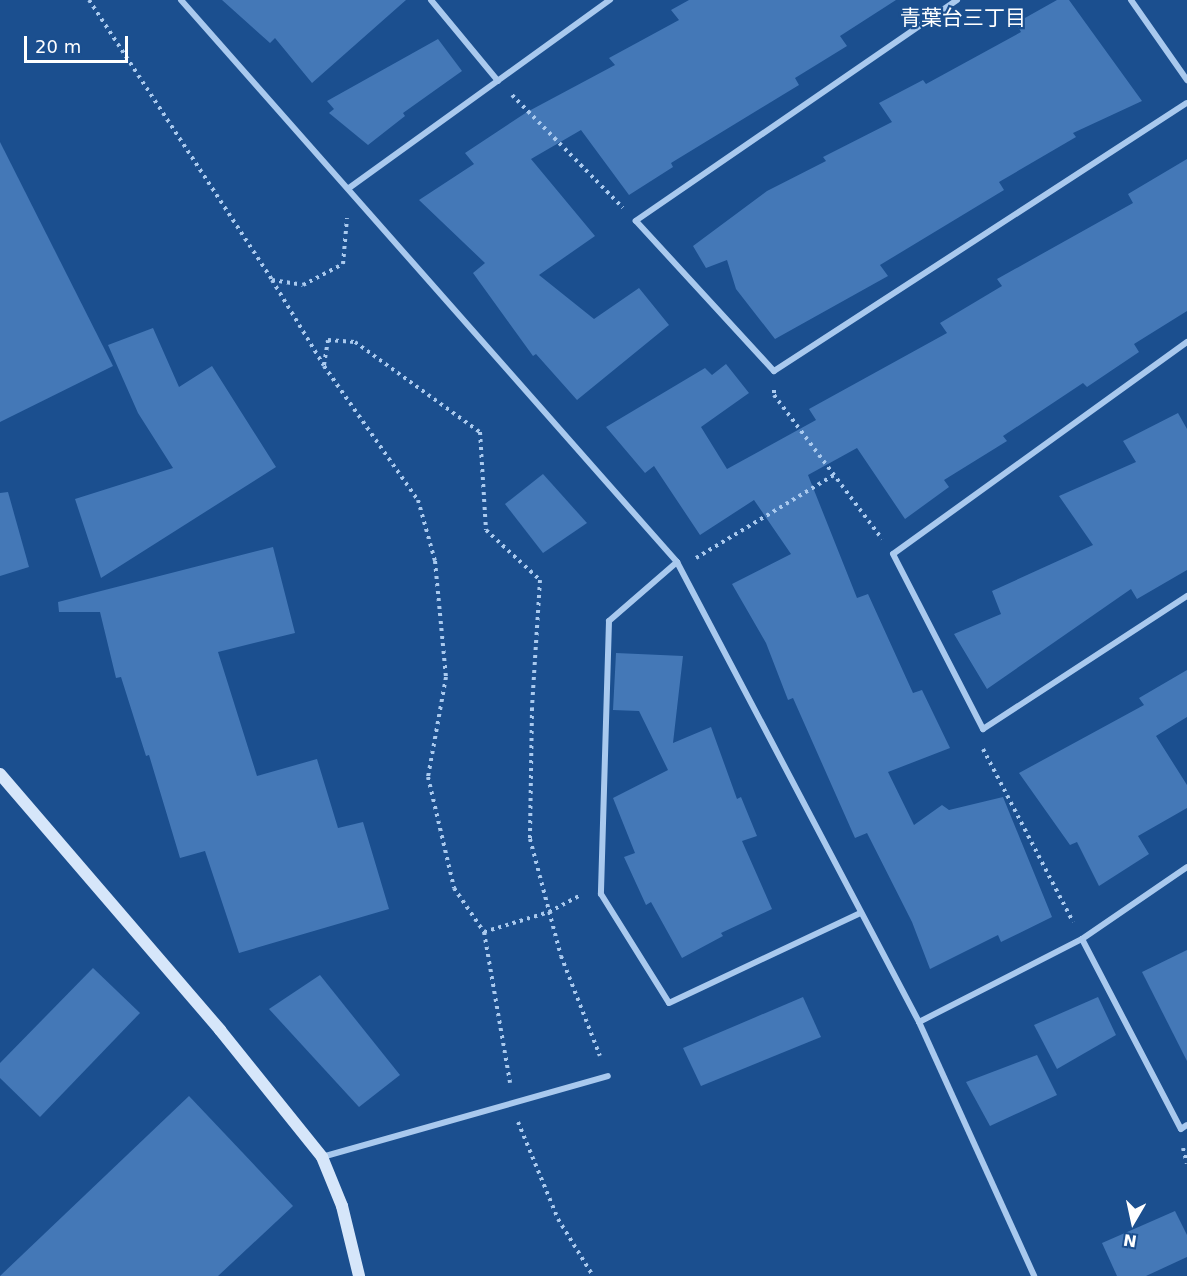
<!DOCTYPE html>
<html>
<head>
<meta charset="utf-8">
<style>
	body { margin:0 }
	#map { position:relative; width:1187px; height:1276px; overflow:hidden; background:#1b4f8f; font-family:"DejaVu Sans","Noto Sans JP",sans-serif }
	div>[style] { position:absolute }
	.building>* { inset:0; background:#4478b7 }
	.path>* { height:4px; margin-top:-2px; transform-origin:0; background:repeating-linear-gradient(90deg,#a9c9ee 0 3px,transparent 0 7.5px) }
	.street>* { height:6px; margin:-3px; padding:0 3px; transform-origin:3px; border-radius:3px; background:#a9c9ee }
	.secondary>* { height:12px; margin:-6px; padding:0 6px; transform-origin:6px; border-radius:6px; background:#d6e6fa }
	span { translate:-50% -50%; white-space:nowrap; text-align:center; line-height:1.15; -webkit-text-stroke:4.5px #1b4f8f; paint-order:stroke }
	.neighbourhood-label { font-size:21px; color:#fff }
	.north { position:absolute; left:1103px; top:1192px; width:60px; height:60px; -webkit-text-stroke:4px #1b4f8f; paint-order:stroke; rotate:189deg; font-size:16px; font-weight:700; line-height:24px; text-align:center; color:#fff }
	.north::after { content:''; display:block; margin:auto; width:21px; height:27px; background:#fff; clip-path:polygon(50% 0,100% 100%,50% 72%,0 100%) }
	.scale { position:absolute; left:24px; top:36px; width:104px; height:27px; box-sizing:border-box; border:3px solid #fff; border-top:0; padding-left:8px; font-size:18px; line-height:21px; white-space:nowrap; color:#fff; -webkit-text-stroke:4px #1b4f8f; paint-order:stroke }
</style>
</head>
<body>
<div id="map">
	<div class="building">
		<i style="clip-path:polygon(222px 0,406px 0,312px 83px,275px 38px,270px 43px)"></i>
		<i style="clip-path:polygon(689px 0,896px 0,840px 36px,847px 46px,795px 78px,799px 85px,671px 163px,673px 167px,629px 195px,581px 130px,531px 159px,595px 236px,539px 275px,594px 319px,639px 288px,669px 325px,577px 400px,536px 354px,533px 356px,473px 273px,485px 263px,419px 200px,474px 164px,465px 153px,527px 112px,615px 65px,609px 58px,679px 20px,671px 10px)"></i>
		<i style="clip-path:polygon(1057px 0,1069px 0,1142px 101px,1073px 133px,1076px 137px,999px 182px,1004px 190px,880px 265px,888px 276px,775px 339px,736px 289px,727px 260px,706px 268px,693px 246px,767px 191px,826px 161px,823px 157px,892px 122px,879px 103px,923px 80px,926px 84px,1021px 32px,1016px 23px)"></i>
		<i style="clip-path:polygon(438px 39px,462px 71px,403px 113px,405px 116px,368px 145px,329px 113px,334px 109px,327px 101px)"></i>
		<i style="clip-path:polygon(0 142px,113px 366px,0 422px)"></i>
		<i style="clip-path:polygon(1187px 159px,1187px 311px,1134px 344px,1139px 352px,1087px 387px,1083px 383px,1003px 436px,1007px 441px,944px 480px,949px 487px,905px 519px,857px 448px,808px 475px,857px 598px,868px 594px,913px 693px,922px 690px,950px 748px,888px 772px,914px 825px,942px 805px,949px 810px,1003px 797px,1052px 917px,1001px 942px,998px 935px,930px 969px,912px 922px,867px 833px,855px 838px,793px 698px,788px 700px,766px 643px,732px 584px,791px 554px,754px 500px,700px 535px,654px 466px,645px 473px,606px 427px,705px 368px,712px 375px,726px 364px,749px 393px,701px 427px,727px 469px,816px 420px,809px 409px,947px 333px,940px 323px,1002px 286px,997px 279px,1133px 203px,1128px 194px)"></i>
		<i style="clip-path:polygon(153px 328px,179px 387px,212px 366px,276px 467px,101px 578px,75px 499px,173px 468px,138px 413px,108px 345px)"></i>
		<i style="clip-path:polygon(1178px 413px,1187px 429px,1187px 570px,1137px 599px,1131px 589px,987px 689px,954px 634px,1001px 614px,992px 591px,1093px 545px,1059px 496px,1136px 462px,1123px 441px)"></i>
		<i style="clip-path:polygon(543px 474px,587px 523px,543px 553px,505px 504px)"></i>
		<i style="clip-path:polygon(8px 492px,29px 567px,0 576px,0 493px)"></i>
		<i style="clip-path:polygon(273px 547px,295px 633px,218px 652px,257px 776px,317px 759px,338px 828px,363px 822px,389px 909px,239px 953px,205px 851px,180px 858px,149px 755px,146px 756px,121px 677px,116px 678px,100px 612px,59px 612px,58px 602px)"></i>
		<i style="clip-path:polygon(616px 653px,683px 656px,673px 743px,711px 727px,737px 799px,741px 797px,757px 836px,742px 841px,772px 909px,721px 933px,723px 936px,682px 958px,651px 902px,646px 905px,624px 857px,635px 853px,613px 798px,668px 770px,639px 711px,613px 710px)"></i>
		<i style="clip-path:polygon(1187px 670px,1187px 717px,1156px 736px,1187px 785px,1187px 808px,1138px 836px,1149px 854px,1099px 886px,1077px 842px,1070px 845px,1019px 773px,1144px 705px,1139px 698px)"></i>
		<i style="clip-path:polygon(1187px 950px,1187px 1061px,1142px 972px)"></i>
		<i style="clip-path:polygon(93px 968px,140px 1013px,40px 1117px,0 1078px,0 1063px)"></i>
		<i style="clip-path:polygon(320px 975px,400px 1075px,359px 1107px,269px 1009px)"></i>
		<i style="clip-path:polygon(803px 997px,821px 1037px,701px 1086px,683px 1048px)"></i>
		<i style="clip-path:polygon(1098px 997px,1116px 1035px,1057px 1069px,1034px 1025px)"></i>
		<i style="clip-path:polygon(1037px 1055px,1057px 1095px,990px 1126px,966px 1082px)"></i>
		<i style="clip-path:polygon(189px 1096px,293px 1206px,218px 1276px,0 1276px)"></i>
		<i style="clip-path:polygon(1175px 1211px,1187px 1235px,1187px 1257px,1146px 1276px,1117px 1276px,1102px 1243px)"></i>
	</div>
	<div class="path">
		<i style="left:89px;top:0;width:334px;rotate:56.8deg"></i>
		<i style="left:272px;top:280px;width:31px;rotate:9deg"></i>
		<i style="left:303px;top:285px;width:45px;rotate:-27.7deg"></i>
		<i style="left:343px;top:264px;width:46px;rotate:-85deg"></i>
		<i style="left:512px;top:95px;width:158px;rotate:45.5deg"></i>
		<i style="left:272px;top:280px;width:100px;rotate:58.8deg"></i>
		<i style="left:324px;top:366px;width:164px;rotate:55deg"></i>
		<i style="left:418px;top:500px;width:63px;rotate:74.4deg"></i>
		<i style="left:435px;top:561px;width:117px;rotate:84.6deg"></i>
		<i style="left:446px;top:677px;width:102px;rotate:100.2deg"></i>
		<i style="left:428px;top:777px;width:114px;rotate:76.8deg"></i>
		<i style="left:454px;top:888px;width:53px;rotate:55.7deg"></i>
		<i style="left:484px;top:932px;width:153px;rotate:80.2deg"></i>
		<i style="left:324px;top:365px;width:25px;rotate:-81deg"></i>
		<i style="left:328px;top:340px;width:27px;rotate:4deg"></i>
		<i style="left:355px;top:342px;width:154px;rotate:35.8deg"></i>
		<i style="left:480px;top:432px;width:98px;rotate:86.5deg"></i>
		<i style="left:486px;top:530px;width:74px;rotate:42.8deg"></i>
		<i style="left:540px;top:580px;width:128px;rotate:93.6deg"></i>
		<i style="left:532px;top:708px;width:131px;rotate:90.9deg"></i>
		<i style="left:530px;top:839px;width:121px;rotate:75.2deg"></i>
		<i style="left:561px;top:956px;width:107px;rotate:68.7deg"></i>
		<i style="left:774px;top:390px;width:5px;rotate:90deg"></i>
		<i style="left:774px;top:395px;width:180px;rotate:53.1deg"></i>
		<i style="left:696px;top:558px;width:161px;rotate:-31deg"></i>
		<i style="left:983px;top:749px;width:195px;rotate:62.5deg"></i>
		<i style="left:484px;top:932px;width:68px;rotate:-17.1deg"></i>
		<i style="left:549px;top:912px;width:36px;rotate:-28deg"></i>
		<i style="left:518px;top:1122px;width:105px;rotate:67.6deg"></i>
		<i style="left:558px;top:1219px;width:67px;rotate:58.4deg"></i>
		<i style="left:1183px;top:1148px;width:16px;rotate:76deg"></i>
	</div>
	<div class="street">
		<i style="left:181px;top:0;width:750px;rotate:48.57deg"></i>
		<i style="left:677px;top:562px;width:520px;rotate:62.25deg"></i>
		<i style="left:919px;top:1022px;width:279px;rotate:65.6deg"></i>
		<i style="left:431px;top:0;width:105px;rotate:50.4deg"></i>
		<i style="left:957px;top:0;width:390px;rotate:145.5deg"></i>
		<i style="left:636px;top:221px;width:204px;rotate:47.4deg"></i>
		<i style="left:774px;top:371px;width:492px;rotate:-33deg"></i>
		<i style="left:1131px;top:0;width:98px;rotate:55deg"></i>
		<i style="left:349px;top:188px;width:322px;rotate:-35.8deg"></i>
		<i style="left:1187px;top:342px;width:362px;rotate:144.2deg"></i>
		<i style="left:893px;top:554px;width:197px;rotate:62.8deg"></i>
		<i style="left:983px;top:729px;width:244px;rotate:-33.1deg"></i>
		<i style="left:677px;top:562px;width:90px;rotate:139.1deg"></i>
		<i style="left:609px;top:621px;width:273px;rotate:91.7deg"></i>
		<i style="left:601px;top:894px;width:128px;rotate:58deg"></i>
		<i style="left:669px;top:1003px;width:211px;rotate:-25.2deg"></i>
		<i style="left:1082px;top:939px;width:214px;rotate:62.5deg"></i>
		<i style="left:1181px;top:1129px;width:7px;rotate:-34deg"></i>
		<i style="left:919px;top:1022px;width:183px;rotate:-27deg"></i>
		<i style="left:1082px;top:939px;width:127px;rotate:-34.4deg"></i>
		<i style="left:322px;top:1157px;width:297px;rotate:-15.8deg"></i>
	</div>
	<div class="secondary">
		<i style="left:0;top:774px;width:338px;rotate:49.3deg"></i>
		<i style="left:220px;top:1030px;width:163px;rotate:51.2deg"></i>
		<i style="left:322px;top:1157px;width:53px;rotate:67.8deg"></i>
		<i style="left:342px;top:1206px;width:72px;rotate:76.3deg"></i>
	</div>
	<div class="neighbourhood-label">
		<span style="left:963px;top:18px">青葉台三丁目</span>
	</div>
	<div class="north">N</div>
	<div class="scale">20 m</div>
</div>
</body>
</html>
